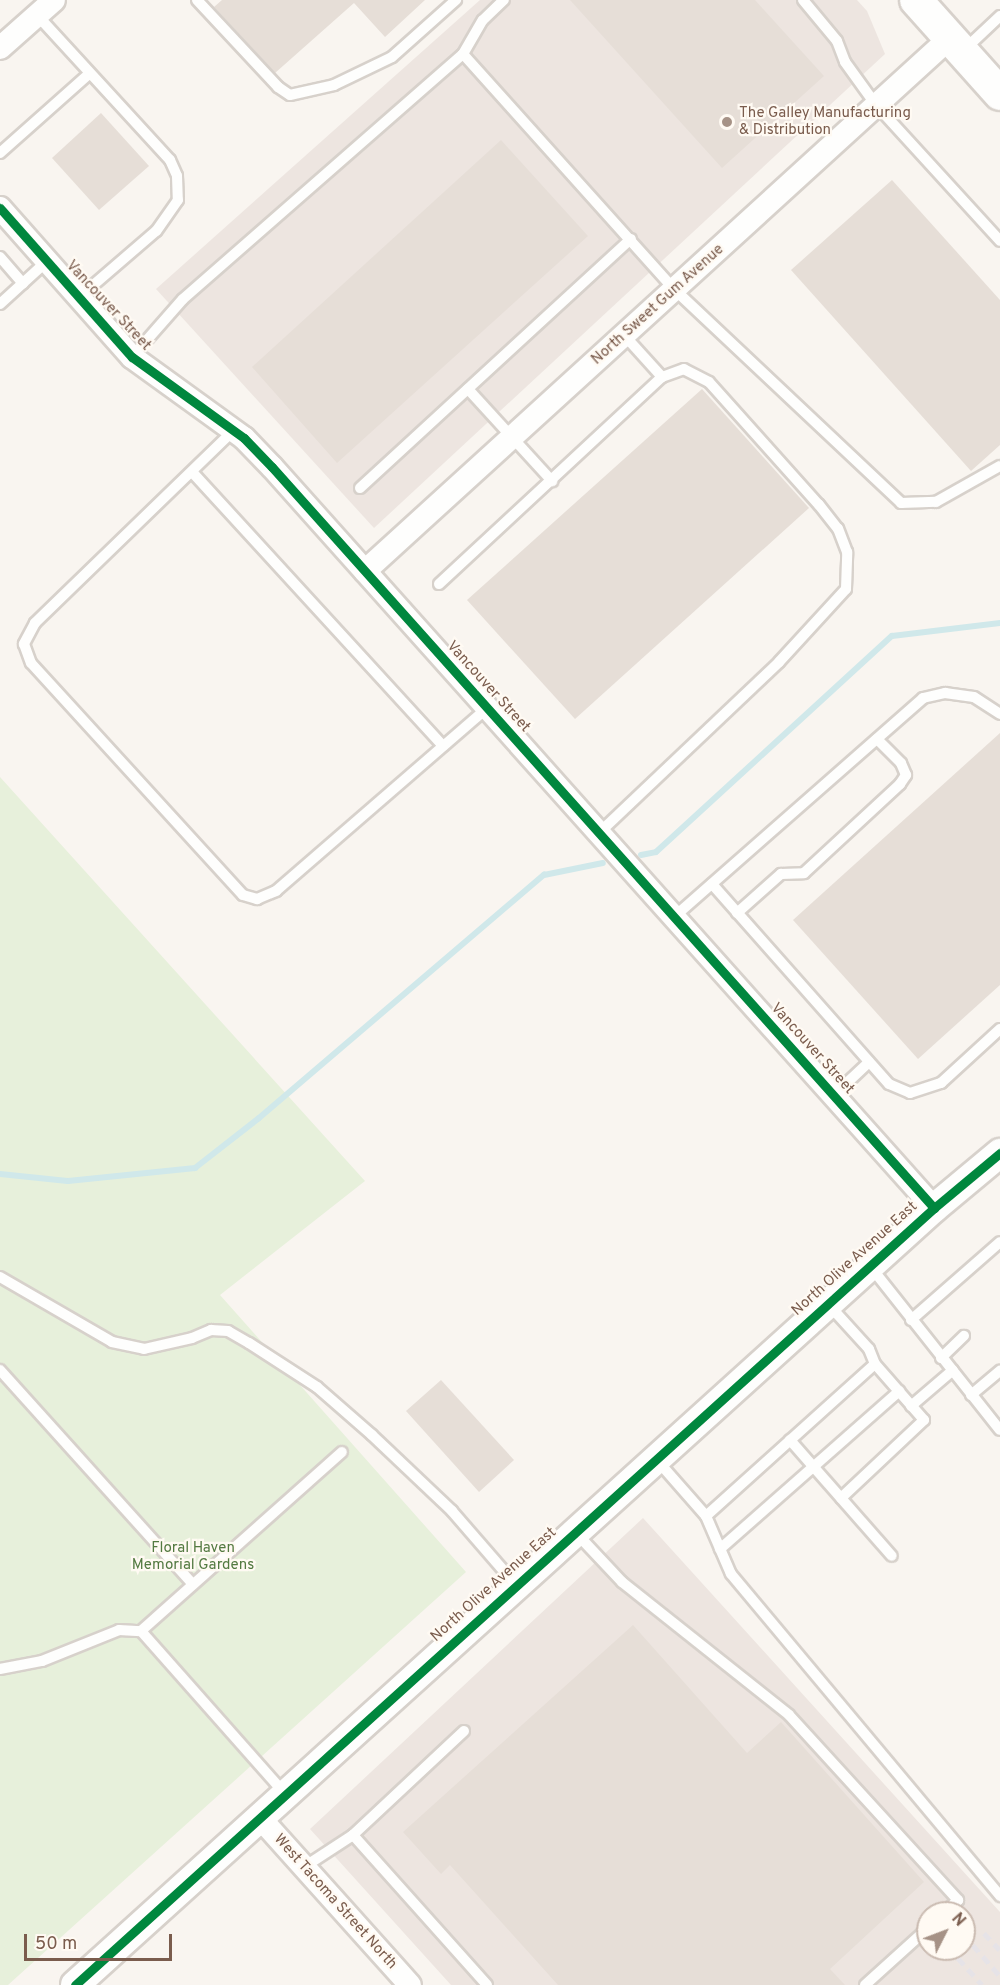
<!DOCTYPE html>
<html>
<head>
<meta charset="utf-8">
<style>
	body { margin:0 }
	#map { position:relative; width:1000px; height:1985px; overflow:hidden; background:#f9f5f0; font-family:Overpass,sans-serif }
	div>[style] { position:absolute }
	.industrial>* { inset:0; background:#ede5e0 }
	.green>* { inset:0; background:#e7f0db }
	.stream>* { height:6px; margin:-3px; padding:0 3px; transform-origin:3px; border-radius:3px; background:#d0e8ea }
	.building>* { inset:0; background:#e6ded7 }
	.roads { filter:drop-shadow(2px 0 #d7d1cb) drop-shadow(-2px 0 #d7d1cb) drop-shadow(0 2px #d7d1cb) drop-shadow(0 -2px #d7d1cb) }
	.service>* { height:10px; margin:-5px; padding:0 5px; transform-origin:5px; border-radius:5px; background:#fefefd }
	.minor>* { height:22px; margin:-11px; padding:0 11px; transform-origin:11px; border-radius:11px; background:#fefefd }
	.tertiary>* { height:28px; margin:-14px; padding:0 14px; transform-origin:14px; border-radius:14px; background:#fefefd }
	.secondary>* { height:32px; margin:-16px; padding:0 16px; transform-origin:16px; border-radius:16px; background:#fefefd }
	.rail>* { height:4.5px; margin-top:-2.25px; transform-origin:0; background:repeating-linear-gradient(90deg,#e6e3e7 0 9px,transparent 0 15px) }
	.cycleway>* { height:9px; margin:-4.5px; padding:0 4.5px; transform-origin:4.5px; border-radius:4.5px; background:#00873e }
	.dots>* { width:16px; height:16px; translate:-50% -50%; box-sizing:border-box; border:3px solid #fffaf3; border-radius:50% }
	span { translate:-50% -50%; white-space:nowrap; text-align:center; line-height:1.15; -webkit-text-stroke:4.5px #fffaf3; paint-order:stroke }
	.poi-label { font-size:15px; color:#7a5c4d }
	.left { translate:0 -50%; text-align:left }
	.street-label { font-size:15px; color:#7a5c4d }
	.park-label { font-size:15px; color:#537a41 }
	.north { position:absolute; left:916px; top:1901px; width:60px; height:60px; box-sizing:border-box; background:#fffaf3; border:2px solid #cabbb1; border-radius:50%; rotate:48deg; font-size:16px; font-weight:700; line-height:24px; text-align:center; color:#7a5c4d }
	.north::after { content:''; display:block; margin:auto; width:21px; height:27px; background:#a69286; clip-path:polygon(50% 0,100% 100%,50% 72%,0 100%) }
	.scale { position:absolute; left:24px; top:1934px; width:148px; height:27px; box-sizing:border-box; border:3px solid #7a5c4d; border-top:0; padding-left:8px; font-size:18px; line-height:21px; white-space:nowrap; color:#7a5c4d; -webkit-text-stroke:4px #fffaf3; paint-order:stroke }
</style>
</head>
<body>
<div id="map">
	<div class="industrial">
		<i style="clip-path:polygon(480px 0,857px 0,867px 11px,885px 54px,374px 528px,156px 289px)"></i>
		<i style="clip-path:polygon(evenodd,643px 1518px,1000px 1912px,1000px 1985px,451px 1985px,310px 1829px,643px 1518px,928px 1913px,964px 1913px,964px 1949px,928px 1949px,928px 1913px)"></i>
	</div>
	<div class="green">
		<i style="clip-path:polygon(0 777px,365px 1181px,220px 1295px,466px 1572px,8px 1985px,0 1985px)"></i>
	</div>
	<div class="stream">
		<i style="left:641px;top:855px;width:15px;rotate:-11deg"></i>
		<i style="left:656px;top:852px;width:320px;rotate:-42.5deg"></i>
		<i style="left:892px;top:636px;width:109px;rotate:-6.9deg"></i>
		<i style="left:0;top:1174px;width:68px;rotate:5.9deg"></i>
		<i style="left:68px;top:1181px;width:128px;rotate:-5.8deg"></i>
		<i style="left:195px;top:1168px;width:81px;rotate:-38deg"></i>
		<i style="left:259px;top:1118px;width:375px;rotate:-40.5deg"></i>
		<i style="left:544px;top:875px;width:60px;rotate:-11.5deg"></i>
	</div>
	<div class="building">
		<i style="clip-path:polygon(222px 0,425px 0,385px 37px,354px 3px,275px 73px,214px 7px)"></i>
		<i style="clip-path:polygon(570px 0,755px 0,824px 76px,722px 168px)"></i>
		<i style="clip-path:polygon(101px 113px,149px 166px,99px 210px,52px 158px)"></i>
		<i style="clip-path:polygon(501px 140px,588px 236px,337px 463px,252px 367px)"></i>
		<i style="clip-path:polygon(892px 180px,1000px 300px,1000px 445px,971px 471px,791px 270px)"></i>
		<i style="clip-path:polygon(702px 389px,809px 508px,575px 719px,467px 600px)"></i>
		<i style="clip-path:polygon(1000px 733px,1000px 985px,918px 1059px,793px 920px)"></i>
		<i style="clip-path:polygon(441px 1380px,514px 1460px,479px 1492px,406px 1411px)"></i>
		<i style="clip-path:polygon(633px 1625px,747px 1753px,781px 1722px,924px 1882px,830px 1969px,845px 1985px,558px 1985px,450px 1865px,441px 1874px,403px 1832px)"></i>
	</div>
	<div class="roads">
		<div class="service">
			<i style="left:197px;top:0;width:119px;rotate:47deg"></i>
			<i style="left:278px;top:87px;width:14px;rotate:34deg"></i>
			<i style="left:290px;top:95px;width:45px;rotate:-12.8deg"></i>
			<i style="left:334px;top:85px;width:64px;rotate:-25.8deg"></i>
			<i style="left:392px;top:57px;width:86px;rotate:-41.7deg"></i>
			<i style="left:803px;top:0;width:53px;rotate:50.3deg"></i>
			<i style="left:837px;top:41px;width:22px;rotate:69deg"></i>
			<i style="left:845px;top:62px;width:53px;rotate:54.2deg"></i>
			<i style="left:876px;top:105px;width:184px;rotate:47.6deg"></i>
			<i style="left:37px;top:15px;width:197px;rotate:47.5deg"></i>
			<i style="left:170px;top:160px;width:17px;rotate:66deg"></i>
			<i style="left:177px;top:176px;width:24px;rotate:88deg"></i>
			<i style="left:178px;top:200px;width:38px;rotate:125deg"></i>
			<i style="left:156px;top:231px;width:103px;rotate:139.3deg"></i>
			<i style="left:965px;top:49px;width:48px;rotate:-43.3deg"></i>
			<i style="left:463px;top:54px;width:39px;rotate:-60deg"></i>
			<i style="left:483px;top:20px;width:29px;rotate:-44deg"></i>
			<i style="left:0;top:153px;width:120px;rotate:-41.6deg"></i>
			<i style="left:0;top:257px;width:35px;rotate:49deg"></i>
			<i style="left:0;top:304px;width:62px;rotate:-42.4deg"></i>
			<i style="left:132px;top:357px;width:77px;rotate:-48.7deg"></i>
			<i style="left:183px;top:299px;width:372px;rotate:-41.2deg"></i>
			<i style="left:463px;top:54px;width:316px;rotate:48.1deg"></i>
			<i style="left:674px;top:289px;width:312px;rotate:43.3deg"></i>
			<i style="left:901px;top:503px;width:35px;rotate:-2deg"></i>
			<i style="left:936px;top:502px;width:73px;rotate:-29.4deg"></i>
			<i style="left:468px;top:389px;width:125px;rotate:47.6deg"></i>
			<i style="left:233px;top:431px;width:276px;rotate:135.9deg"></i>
			<i style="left:35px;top:623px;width:24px;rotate:118deg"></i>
			<i style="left:24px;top:644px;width:20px;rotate:70deg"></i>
			<i style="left:31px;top:663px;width:314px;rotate:47.6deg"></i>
			<i style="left:243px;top:895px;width:15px;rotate:16deg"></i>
			<i style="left:257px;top:899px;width:21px;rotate:-23deg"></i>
			<i style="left:276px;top:891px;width:279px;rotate:-40.9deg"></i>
			<i style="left:193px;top:473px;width:370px;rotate:47.5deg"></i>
			<i style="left:360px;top:488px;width:368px;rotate:-42.6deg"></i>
			<i style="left:439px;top:584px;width:304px;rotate:-42.9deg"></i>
			<i style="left:599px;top:833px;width:248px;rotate:-43.5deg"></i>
			<i style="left:779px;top:662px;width:99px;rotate:-47.5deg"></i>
			<i style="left:846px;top:589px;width:37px;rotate:-88deg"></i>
			<i style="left:847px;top:552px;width:25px;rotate:-111deg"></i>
			<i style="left:838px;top:529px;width:31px;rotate:-128deg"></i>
			<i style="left:819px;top:505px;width:165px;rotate:-131.8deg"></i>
			<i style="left:709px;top:382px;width:28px;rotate:-153deg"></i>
			<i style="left:684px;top:369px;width:23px;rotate:160deg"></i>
			<i style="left:662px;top:377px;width:57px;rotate:-132.1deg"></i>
			<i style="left:712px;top:884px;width:267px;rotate:48.5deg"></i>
			<i style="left:889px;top:1084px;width:23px;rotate:23deg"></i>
			<i style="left:910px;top:1093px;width:33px;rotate:-18deg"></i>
			<i style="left:941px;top:1083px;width:80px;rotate:-42.5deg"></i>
			<i style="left:737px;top:913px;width:59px;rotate:-41.6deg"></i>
			<i style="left:781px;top:874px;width:23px;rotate:-2deg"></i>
			<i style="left:804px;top:873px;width:131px;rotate:-42.8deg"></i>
			<i style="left:900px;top:784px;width:11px;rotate:-56deg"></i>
			<i style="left:906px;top:775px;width:13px;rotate:-113deg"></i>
			<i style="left:901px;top:763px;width:34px;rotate:-135deg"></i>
			<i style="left:674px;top:917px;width:332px;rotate:-41.3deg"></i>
			<i style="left:923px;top:698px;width:23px;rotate:-13deg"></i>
			<i style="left:945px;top:693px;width:29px;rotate:8deg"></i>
			<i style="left:974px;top:697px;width:31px;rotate:33deg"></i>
			<i style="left:834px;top:1095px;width:48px;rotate:-43.3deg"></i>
			<i style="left:870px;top:1266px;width:209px;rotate:51.6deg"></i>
			<i style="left:0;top:1277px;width:129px;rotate:30.1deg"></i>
			<i style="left:112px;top:1342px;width:33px;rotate:12deg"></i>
			<i style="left:144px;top:1349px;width:49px;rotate:-12.9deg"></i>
			<i style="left:192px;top:1338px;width:21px;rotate:-23deg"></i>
			<i style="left:211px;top:1330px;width:17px;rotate:3deg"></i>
			<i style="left:228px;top:1331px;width:24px;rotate:30deg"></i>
			<i style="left:249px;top:1343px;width:81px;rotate:32.9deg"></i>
			<i style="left:317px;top:1387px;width:73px;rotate:41.1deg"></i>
			<i style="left:372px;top:1435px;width:110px;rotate:43.5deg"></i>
			<i style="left:452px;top:1511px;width:98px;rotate:49.1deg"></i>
			<i style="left:911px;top:1320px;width:118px;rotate:-41.2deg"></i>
			<i style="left:941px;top:1358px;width:32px;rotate:-44deg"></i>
			<i style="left:0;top:1370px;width:288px;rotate:48deg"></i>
			<i style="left:971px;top:1395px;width:38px;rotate:-40deg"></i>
			<i style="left:911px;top:1406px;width:55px;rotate:-40.6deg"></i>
			<i style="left:790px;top:1440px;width:154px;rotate:48.7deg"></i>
			<i style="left:656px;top:1459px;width:76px;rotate:48.7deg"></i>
			<i style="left:706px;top:1516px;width:227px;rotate:-42deg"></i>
			<i style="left:875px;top:1364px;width:16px;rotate:-112deg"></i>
			<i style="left:869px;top:1349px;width:61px;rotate:-132.3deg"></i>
			<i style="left:841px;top:1498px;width:114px;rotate:-43.2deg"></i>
			<i style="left:924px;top:1420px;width:74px;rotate:-131.2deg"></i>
			<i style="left:706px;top:1516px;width:63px;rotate:66.7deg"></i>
			<i style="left:731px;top:1574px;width:420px;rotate:50.1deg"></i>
			<i style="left:577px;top:1534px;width:66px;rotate:46.8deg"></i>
			<i style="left:622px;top:1582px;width:213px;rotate:38.5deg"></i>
			<i style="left:789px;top:1715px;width:251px;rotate:47.6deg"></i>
			<i style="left:958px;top:1900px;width:19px;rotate:137deg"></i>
			<i style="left:720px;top:1549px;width:239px;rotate:-41.4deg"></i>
			<i style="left:141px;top:1631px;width:219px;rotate:48.5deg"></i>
			<i style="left:0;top:1669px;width:43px;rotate:-10.8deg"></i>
			<i style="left:42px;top:1661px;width:83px;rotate:-21.9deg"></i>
			<i style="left:119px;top:1630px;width:22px;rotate:3deg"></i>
			<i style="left:141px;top:1631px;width:269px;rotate:-41.7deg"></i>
			<i style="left:464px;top:1731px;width:152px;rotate:136.9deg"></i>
			<i style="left:353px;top:1835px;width:201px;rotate:48.2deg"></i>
			<i style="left:304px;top:1867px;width:59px;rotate:-33.1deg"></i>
			<i style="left:865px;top:1985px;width:85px;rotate:-42.1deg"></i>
		</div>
		<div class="minor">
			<i style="left:0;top:48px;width:72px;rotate:-41.6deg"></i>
			<i style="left:0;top:208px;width:199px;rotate:48.5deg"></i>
			<i style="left:132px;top:357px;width:138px;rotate:35.9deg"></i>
			<i style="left:244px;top:438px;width:40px;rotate:46deg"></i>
			<i style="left:272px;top:467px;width:994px;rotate:48.22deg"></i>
			<i style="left:365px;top:571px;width:791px;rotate:-42.34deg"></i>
			<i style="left:261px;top:1819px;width:223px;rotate:48.1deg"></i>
		</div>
		<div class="tertiary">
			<i style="left:75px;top:1985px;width:1158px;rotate:-42.13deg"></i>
			<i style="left:934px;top:1208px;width:86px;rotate:-39.8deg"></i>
		</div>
		<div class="secondary">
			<i style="left:916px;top:0;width:126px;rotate:48.2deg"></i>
		</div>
	</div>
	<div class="rail">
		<i style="left:984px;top:1933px;width:23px;rotate:47deg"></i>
		<i style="left:973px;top:1945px;width:41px;rotate:48.9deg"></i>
		<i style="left:958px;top:1958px;width:36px;rotate:48deg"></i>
	</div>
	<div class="cycleway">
		<i style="left:0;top:208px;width:199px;rotate:48.5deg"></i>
		<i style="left:132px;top:357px;width:138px;rotate:35.9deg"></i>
		<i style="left:244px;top:438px;width:40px;rotate:46deg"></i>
		<i style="left:272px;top:467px;width:994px;rotate:48.22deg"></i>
		<i style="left:75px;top:1985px;width:1158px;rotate:-42.13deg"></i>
		<i style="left:934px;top:1208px;width:86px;rotate:-39.8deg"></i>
	</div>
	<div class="dots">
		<i style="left:727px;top:122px;background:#a69286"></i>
	</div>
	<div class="poi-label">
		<span class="left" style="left:739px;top:122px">The Galley Manufacturing<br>&amp; Distribution</span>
	</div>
	<div class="street-label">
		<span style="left:658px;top:305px;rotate:-42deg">North Sweet Gum Avenue</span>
		<span style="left:108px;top:306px;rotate:47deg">Vancouver Street</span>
		<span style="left:488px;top:687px;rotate:48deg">Vancouver Street</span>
		<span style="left:812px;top:1049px;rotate:48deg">Vancouver Street</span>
		<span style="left:855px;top:1259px;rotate:-42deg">North Olive Avenue East</span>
		<span style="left:494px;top:1585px;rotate:-42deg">North Olive Avenue East</span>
		<span style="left:335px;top:1902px;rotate:48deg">West Tacoma Street North</span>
	</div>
	<div class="park-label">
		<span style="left:193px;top:1557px">Floral Haven<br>Memorial Gardens</span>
	</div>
	<div class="north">N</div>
	<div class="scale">50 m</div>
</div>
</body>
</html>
